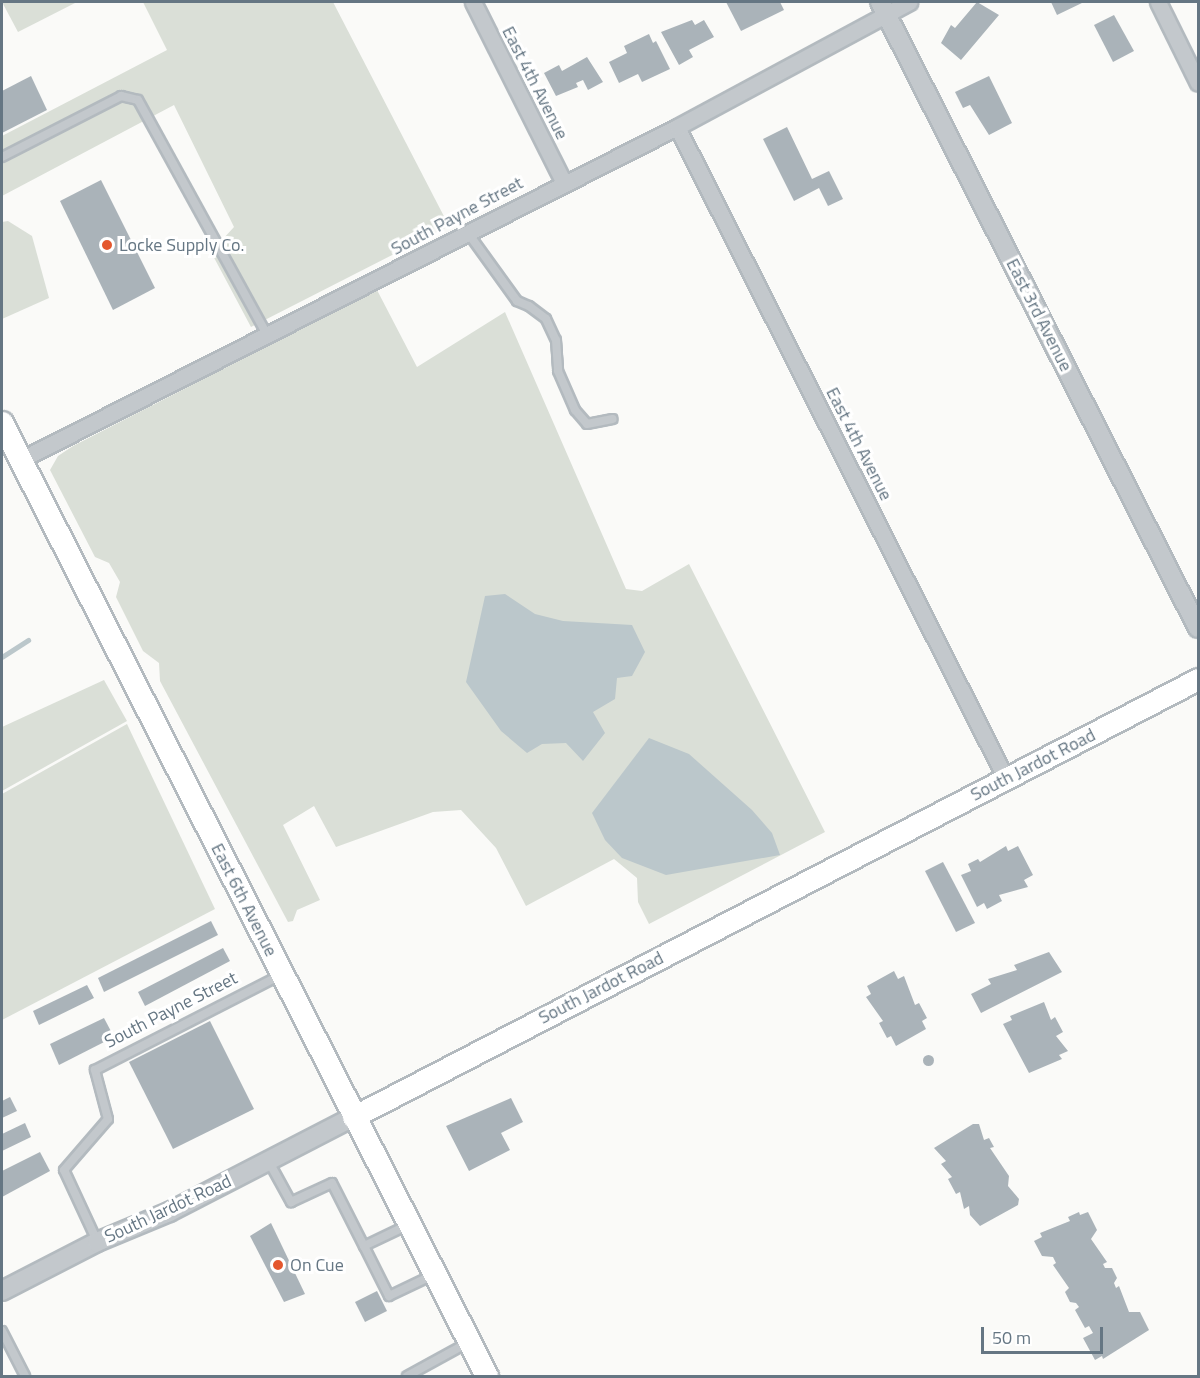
<!DOCTYPE html>
<html>
<head>
<meta charset="utf-8">
<style>
	body { margin:0 }
	#map { position:relative; width:1200px; height:1378px; overflow:hidden; background:#fafaf8; font-family:"Titillium Web",sans-serif }
	div>[style] { position:absolute }
	.green>* { inset:0; background:#dadfd7 }
	.water>* { inset:0; background:#bbc7cb }
	.stream>* { height:4.5px; margin:-2.25px; padding:0 2.25px; transform-origin:2.25px; border-radius:2.25px; background:#bbc7cb }
	.building>* { inset:0; background:#aab3b9 }
	.round { border-radius:50% }
	.roads { filter:drop-shadow(2px 0 #b3babf) drop-shadow(-2px 0 #b3babf) drop-shadow(0 2px #b3babf) drop-shadow(0 -2px #b3babf) }
	.service>* { height:8px; margin:-4px; padding:0 4px; transform-origin:4px; border-radius:4px; background:#c3c8cc }
	.minor>* { height:15px; margin:-7.5px; padding:0 7.5px; transform-origin:7.5px; border-radius:7.5px; background:#c3c8cc }
	.tertiary>* { height:18px; margin:-9px; padding:0 9px; transform-origin:9px; border-radius:9px; background:#c3c8cc }
	.secondary>* { height:21px; margin:-10.5px; padding:0 10.5px; transform-origin:10.5px; border-radius:10.5px; background:#fff }
	.primary>* { height:22px; margin:-11px; padding:0 11px; transform-origin:11px; border-radius:11px; background:#fff }
	.dots>* { width:16px; height:16px; translate:-50% -50%; box-sizing:border-box; border:3px solid #fff; border-radius:50% }
	span { translate:-50% -50%; white-space:nowrap; text-align:center; line-height:1.15; -webkit-text-stroke:6px #fff; paint-order:stroke }
	.street-label { font-size:18px; color:#657683 }
	.poi-label { font-size:18px; color:#657683 }
	.left { translate:0 -50%; text-align:left }
	.frame { position:absolute; inset:0; border:3px solid #657683; pointer-events:none }
	.scale { position:absolute; left:981px; top:1327px; width:122px; height:27px; box-sizing:border-box; border:3px solid #657683; border-top:0; padding-left:8px; font-size:18px; line-height:21px; white-space:nowrap; color:#657683; -webkit-text-stroke:4px #fff; paint-order:stroke }
</style>
</head>
<body>
<div id="map">
	<div class="green">
		<i style="clip-path:polygon(2px 2px,77px 2px,18px 32px)"></i>
		<i style="clip-path:polygon(143px 2px,333px 2px,449px 226px,251px 327px,211px 252px,234px 227px,174px 105px,2px 196px,2px 136px,167px 50px)"></i>
		<i style="clip-path:polygon(8px 221px,32px 236px,49px 298px,2px 319px,2px 222px)"></i>
		<i style="clip-path:polygon(377px 290px,417px 367px,505px 312px,626px 589px,642px 591px,689px 564px,825px 832px,649px 924px,638px 902px,637px 878px,614px 859px,526px 906px,496px 848px,461px 810px,433px 812px,336px 847px,314px 806px,283px 825px,320px 900px,297px 910px,293px 921px,288px 922px,160px 681px,159px 663px,143px 651px,116px 597px,120px 582px,109px 563px,95px 557px,50px 470px,58px 456px,73px 446px)"></i>
		<i style="clip-path:polygon(104px 680px,127px 721px,2px 791px,2px 727px)"></i>
		<i style="clip-path:polygon(127px 724px,215px 909px,2px 1020px,2px 794px)"></i>
	</div>
	<div class="water">
		<i style="clip-path:polygon(505px 594px,535px 614px,563px 621px,632px 625px,645px 652px,632px 676px,617px 678px,615px 699px,593px 712px,605px 733px,583px 761px,566px 743px,542px 744px,527px 753px,501px 731px,466px 682px,485px 596px)"></i>
		<i style="clip-path:polygon(649px 738px,689px 754px,752px 810px,772px 833px,780px 855px,666px 875px,622px 858px,605px 840px,592px 813px)"></i>
	</div>
	<div class="stream">
		<i style="left:2px;top:657px;width:31px;rotate:-33deg"></i>
	</div>
	<div class="building">
		<i style="clip-path:polygon(726px 2px,780px 2px,784px 10px,741px 31px)"></i>
		<i style="clip-path:polygon(977px 2px,999px 15px,961px 60px,941px 43px,951px 25px,955px 28px)"></i>
		<i style="clip-path:polygon(1051px 2px,1084px 2px,1057px 15px)"></i>
		<i style="clip-path:polygon(1114px 15px,1134px 51px,1113px 62px,1094px 25px)"></i>
		<i style="clip-path:polygon(692px 20px,695px 25px,704px 20px,714px 37px,689px 50px,693px 57px,679px 65px,661px 32px)"></i>
		<i style="clip-path:polygon(649px 34px,653px 43px,656px 41px,670px 69px,642px 82px,638px 74px,619px 83px,609px 62px,627px 53px,624px 46px)"></i>
		<i style="clip-path:polygon(587px 57px,603px 82px,588px 90px,583px 80px,576px 83px,578px 87px,556px 96px,544px 73px,559px 65px,562px 71px)"></i>
		<i style="clip-path:polygon(31px 76px,47px 110px,2px 133px,2px 91px)"></i>
		<i style="clip-path:polygon(989px 76px,1012px 123px,989px 135px,970px 105px,963px 108px,955px 92px)"></i>
		<i style="clip-path:polygon(787px 127px,812px 179px,829px 171px,843px 199px,828px 206px,819px 188px,794px 201px,763px 139px)"></i>
		<i style="clip-path:polygon(101px 180px,155px 288px,113px 310px,60px 201px)"></i>
		<i style="clip-path:polygon(1006px 846px,1008px 851px,1018px 846px,1033px 875px,1024px 880px,1028px 887px,999px 895px,1002px 901px,987px 909px,984px 903px,977px 907px,961px 875px,971px 871px,968px 864px,978px 859px,980px 862px)"></i>
		<i style="clip-path:polygon(943px 862px,975px 923px,956px 932px,925px 871px)"></i>
		<i style="clip-path:polygon(211px 921px,218px 935px,104px 992px,98px 978px)"></i>
		<i style="clip-path:polygon(223px 948px,230px 961px,145px 1006px,138px 992px)"></i>
		<i style="clip-path:polygon(1049px 952px,1062px 972px,981px 1013px,971px 994px,991px 984px,988px 979px,1017px 970px,1014px 965px)"></i>
		<i style="clip-path:polygon(894px 971px,898px 979px,904px 976px,915px 1005px,919px 1003px,927px 1018px,922px 1021px,926px 1029px,896px 1046px,891px 1036px,887px 1038px,879px 1023px,883px 1021px,866px 997px,871px 994px,867px 986px)"></i>
		<i style="clip-path:polygon(87px 985px,94px 998px,39px 1025px,33px 1011px)"></i>
		<i style="clip-path:polygon(1044px 1002px,1051px 1020px,1055px 1017px,1063px 1032px,1056px 1036px,1068px 1051px,1059px 1055px,1062px 1059px,1029px 1073px,1003px 1024px,1012px 1020px,1010px 1016px)"></i>
		<i style="clip-path:polygon(104px 1018px,114px 1037px,59px 1065px,50px 1044px)"></i>
		<i style="clip-path:polygon(210px 1021px,254px 1109px,173px 1149px,129px 1062px)"></i>
		<i class="round" style="left:922.5px;top:1054.5px;width:11px;height:11px"></i>
		<i style="clip-path:polygon(10px 1097px,17px 1111px,2px 1118px,2px 1101px)"></i>
		<i style="clip-path:polygon(511px 1098px,523px 1122px,501px 1133px,510px 1150px,469px 1171px,446px 1126px)"></i>
		<i style="clip-path:polygon(25px 1123px,31px 1137px,2px 1151px,2px 1134px)"></i>
		<i style="clip-path:polygon(973px 1124px,979px 1124px,984px 1140px,989px 1138px,994px 1147px,990px 1148px,1009px 1176px,1008px 1186px,1019px 1199px,1018px 1205px,980px 1226px,970px 1215px,969px 1206px,964px 1209px,960px 1192px,956px 1194px,948px 1179px,952px 1177px,941px 1164px,946px 1161px,934px 1148px)"></i>
		<i style="clip-path:polygon(40px 1152px,50px 1171px,2px 1197px,2px 1171px)"></i>
		<i style="clip-path:polygon(1079px 1212px,1080px 1215px,1088px 1212px,1097px 1230px,1091px 1239px,1107px 1262px,1103px 1264px,1105px 1268px,1112px 1268px,1117px 1278px,1114px 1283px,1116px 1288px,1119px 1286px,1129px 1312px,1140px 1312px,1149px 1330px,1103px 1359px,1102px 1356px,1095px 1360px,1083px 1338px,1093px 1333px,1089px 1326px,1085px 1328px,1075px 1310px,1079px 1307px,1076px 1303px,1070px 1302px,1065px 1292px,1069px 1288px,1053px 1265px,1056px 1263px,1053px 1257px,1042px 1256px,1034px 1241px,1042px 1237px,1040px 1233px,1070px 1221px,1068px 1217px)"></i>
		<i style="clip-path:polygon(271px 1223px,305px 1294px,284px 1302px,250px 1236px)"></i>
		<i style="clip-path:polygon(377px 1291px,387px 1311px,365px 1322px,355px 1302px)"></i>
	</div>
	<div class="roads">
		<div class="service">
			<i style="left:2px;top:157px;width:134px;rotate:-27.1deg"></i>
			<i style="left:121px;top:96px;width:17px;rotate:13deg"></i>
			<i style="left:138px;top:100px;width:268px;rotate:61.2deg"></i>
			<i style="left:468px;top:233px;width:84px;rotate:54.2deg"></i>
			<i style="left:517px;top:301px;width:13px;rotate:23deg"></i>
			<i style="left:529px;top:306px;width:21px;rotate:37deg"></i>
			<i style="left:546px;top:319px;width:23px;rotate:65deg"></i>
			<i style="left:556px;top:340px;width:31px;rotate:86deg"></i>
			<i style="left:558px;top:371px;width:43px;rotate:66.4deg"></i>
			<i style="left:575px;top:410px;width:18px;rotate:49deg"></i>
			<i style="left:587px;top:424px;width:26px;rotate:-11deg"></i>
			<i style="left:269px;top:1162px;width:46px;rotate:61.2deg"></i>
			<i style="left:291px;top:1202px;width:45px;rotate:-24.9deg"></i>
			<i style="left:332px;top:1183px;width:71px;rotate:63.1deg"></i>
			<i style="left:364px;top:1246px;width:49px;rotate:-25.5deg"></i>
			<i style="left:97px;top:1241px;width:78px;rotate:-114.9deg"></i>
			<i style="left:64px;top:1170px;width:67px;rotate:-49.2deg"></i>
			<i style="left:108px;top:1119px;width:51px;rotate:-104.9deg"></i>
			<i style="left:95px;top:1070px;width:209px;rotate:-27.1deg"></i>
			<i style="left:364px;top:1246px;width:56px;rotate:63.4deg"></i>
			<i style="left:389px;top:1296px;width:49px;rotate:-25.5deg"></i>
			<i style="left:2px;top:1331px;width:51px;rotate:62.9deg"></i>
			<i style="left:407px;top:1376px;width:71px;rotate:-28.7deg"></i>
		</div>
		<div class="minor">
			<i style="left:473px;top:2px;width:200px;rotate:63.3deg"></i>
			<i style="left:1158px;top:2px;width:90px;rotate:63.7deg"></i>
			<i style="left:677px;top:127px;width:730px;rotate:63.22deg"></i>
			<i style="left:20px;top:460px;width:737px;rotate:-26.88deg"></i>
			<i style="left:677px;top:127px;width:264px;rotate:-28.3deg"></i>
		</div>
		<div class="tertiary">
			<i style="left:880px;top:2px;width:702px;rotate:63.07deg"></i>
			<i style="left:2px;top:1291px;width:107px;rotate:-27.3deg"></i>
			<i style="left:97px;top:1242px;width:78px;rotate:-22.6deg"></i>
			<i style="left:169px;top:1212px;width:207px;rotate:-27.3deg"></i>
		</div>
		<div class="secondary">
			<i style="left:353px;top:1117px;width:952px;rotate:-27.4deg"></i>
		</div>
		<div class="primary">
			<i style="left:2px;top:423px;width:1069px;rotate:63.03deg"></i>
		</div>
	</div>
	<div class="dots">
		<i style="left:107px;top:245px;background:#e4572e"></i>
		<i style="left:278px;top:1265px;background:#e4572e"></i>
	</div>
	<div class="street-label">
		<span style="left:535px;top:83px;rotate:63deg">East 4th Avenue</span>
		<span style="left:457px;top:216px;rotate:-28deg">South Payne Street</span>
		<span style="left:1039px;top:315px;rotate:63deg">East 3rd Avenue</span>
		<span style="left:859px;top:444px;rotate:63deg">East 4th Avenue</span>
		<span style="left:1033px;top:765px;rotate:-27deg">South Jardot Road</span>
		<span style="left:244px;top:900px;rotate:63deg">East 6th Avenue</span>
		<span style="left:601px;top:988px;rotate:-27deg">South Jardot Road</span>
		<span style="left:171px;top:1010px;rotate:-27deg">South Payne Street</span>
		<span style="left:168px;top:1209px;rotate:-25deg">South Jardot Road</span>
	</div>
	<div class="poi-label">
		<span class="left" style="left:119px;top:245px">Locke Supply Co.</span>
		<span class="left" style="left:290px;top:1265px">On Cue</span>
	</div>
	<div class="frame"></div>
	<div class="scale">50 m</div>
</div>
</body>
</html>
